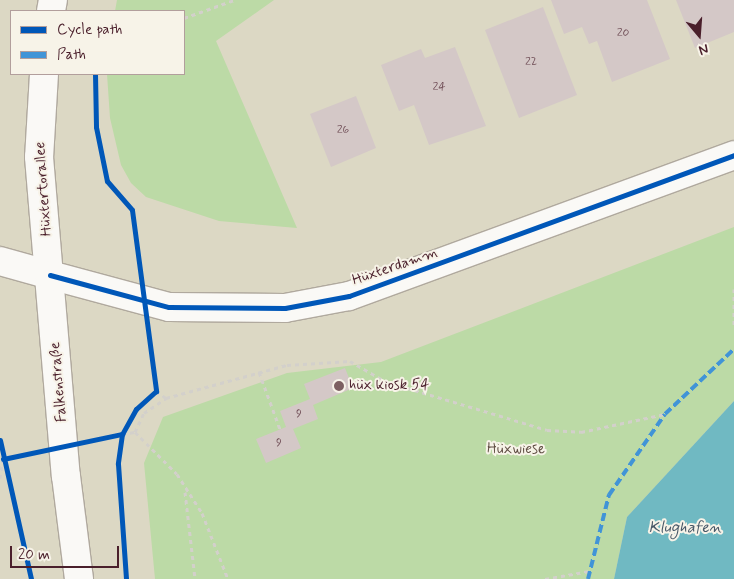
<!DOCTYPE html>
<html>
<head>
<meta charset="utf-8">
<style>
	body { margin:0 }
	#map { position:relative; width:734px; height:579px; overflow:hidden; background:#dcd8c4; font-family:Mynerve,sans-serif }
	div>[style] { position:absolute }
	.green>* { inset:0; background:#bcdaa6 }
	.water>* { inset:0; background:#70b9c2 }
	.pier>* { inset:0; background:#dcd8c4 }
	.building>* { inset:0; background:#d4c8c7 }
	.path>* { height:3px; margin-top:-1.5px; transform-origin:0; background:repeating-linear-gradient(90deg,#d3d0cb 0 4px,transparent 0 8px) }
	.roads { filter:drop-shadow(1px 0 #b0a99e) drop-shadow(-1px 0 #b0a99e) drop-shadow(0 1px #b0a99e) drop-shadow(0 -1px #b0a99e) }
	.minor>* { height:28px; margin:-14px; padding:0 14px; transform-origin:14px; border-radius:14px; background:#faf9f6 }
	.secondary>* { height:28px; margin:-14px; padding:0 14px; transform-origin:14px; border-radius:14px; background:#faf9f6 }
	.quiet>* { height:4px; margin-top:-2px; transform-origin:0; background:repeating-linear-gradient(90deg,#4194d7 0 8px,transparent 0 12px) }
	.cycleway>* { height:5px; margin:-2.5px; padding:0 2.5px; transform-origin:2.5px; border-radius:2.5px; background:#0057b8 }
	.dots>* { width:14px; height:14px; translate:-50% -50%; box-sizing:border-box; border:2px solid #f7f3e8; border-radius:50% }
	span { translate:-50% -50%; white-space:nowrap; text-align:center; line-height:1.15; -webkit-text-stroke:4px #f7f3e8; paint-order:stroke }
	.number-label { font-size:12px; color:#6c4952 }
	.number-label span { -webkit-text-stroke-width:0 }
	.street-label { font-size:15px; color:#4a1f2b }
	.poi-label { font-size:15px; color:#4a1f2b }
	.left { translate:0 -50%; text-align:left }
	.park-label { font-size:15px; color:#604e44 }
	.water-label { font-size:16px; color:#475767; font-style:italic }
	.legend { position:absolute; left:10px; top:10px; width:175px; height:65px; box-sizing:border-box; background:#f7f3e8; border:1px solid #b29e9c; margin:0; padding:6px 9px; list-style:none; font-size:15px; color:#4a1f2b }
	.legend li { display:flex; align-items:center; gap:10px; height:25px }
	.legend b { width:25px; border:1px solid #b29e9c }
	.north { position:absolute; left:674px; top:10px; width:50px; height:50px; -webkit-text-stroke:4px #f7f3e8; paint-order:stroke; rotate:162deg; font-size:14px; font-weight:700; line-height:20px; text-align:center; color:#4a1f2b }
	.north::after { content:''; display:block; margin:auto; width:18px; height:22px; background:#4a1f2b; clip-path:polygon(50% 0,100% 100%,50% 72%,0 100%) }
	.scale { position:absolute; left:10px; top:546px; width:109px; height:22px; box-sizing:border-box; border:2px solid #4a1f2b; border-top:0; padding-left:6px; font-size:15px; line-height:18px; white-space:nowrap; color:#4a1f2b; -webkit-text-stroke:4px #f7f3e8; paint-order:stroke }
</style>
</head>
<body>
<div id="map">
	<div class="green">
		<i style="clip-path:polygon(117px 0,274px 0,216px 41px,297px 228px,219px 221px,146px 197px,131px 183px,121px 165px,110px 118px,107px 74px,184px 74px,184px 11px,115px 11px)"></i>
		<i style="clip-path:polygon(734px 227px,734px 401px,627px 517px,614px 579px,155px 579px,144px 463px,163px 417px,287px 373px,381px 362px)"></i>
	</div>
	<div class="water">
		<i style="clip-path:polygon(734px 401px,734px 579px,614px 579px,627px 517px)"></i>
	</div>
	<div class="pier">
		<i style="clip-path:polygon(0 0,116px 0,115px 6px,94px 11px,11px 11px,11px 34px,0 37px)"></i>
	</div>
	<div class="building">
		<i style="clip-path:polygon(551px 0,647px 0,670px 59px,612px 82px,597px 41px,589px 44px,582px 27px,564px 34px)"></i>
		<i style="clip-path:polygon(676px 0,734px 0,734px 32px,695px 48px)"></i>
		<i style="clip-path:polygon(543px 7px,577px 95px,519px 118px,485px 30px)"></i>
		<i style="clip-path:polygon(455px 47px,486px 126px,429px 145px,414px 105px,399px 111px,381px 65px,421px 49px,425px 58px)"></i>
		<i style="clip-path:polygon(356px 96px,376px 148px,331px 167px,310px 114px)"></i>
		<i style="clip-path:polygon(345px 368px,353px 388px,313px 405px,318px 419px,293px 429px,301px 448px,266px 463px,256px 439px,286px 427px,280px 411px,310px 399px,304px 384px)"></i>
	</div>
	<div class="path">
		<i style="left:184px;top:18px;width:53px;rotate:-19.8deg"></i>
		<i style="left:734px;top:289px;width:36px;rotate:90deg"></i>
		<i style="left:259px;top:372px;width:61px;rotate:69.8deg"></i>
		<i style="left:156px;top:391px;width:12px;rotate:35deg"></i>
		<i style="left:135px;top:432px;width:21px;rotate:-65deg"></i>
		<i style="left:144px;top:413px;width:27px;rotate:-34deg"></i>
		<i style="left:166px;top:398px;width:125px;rotate:-15.3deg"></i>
		<i style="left:287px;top:365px;width:63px;rotate:-3.6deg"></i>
		<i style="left:350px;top:361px;width:39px;rotate:30deg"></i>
		<i style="left:384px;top:381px;width:170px;rotate:16.7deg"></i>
		<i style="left:547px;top:430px;width:34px;rotate:3deg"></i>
		<i style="left:581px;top:432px;width:86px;rotate:-12.1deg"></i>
		<i style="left:135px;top:432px;width:59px;rotate:45deg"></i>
		<i style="left:177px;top:474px;width:46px;rotate:57.3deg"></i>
		<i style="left:202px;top:513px;width:71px;rotate:68.5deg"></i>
		<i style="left:122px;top:434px;width:13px;rotate:-9deg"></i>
		<i style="left:0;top:478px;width:19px;rotate:-81deg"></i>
		<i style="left:185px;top:492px;width:88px;rotate:83.4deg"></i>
		<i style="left:545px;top:579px;width:45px;rotate:-10.3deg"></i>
	</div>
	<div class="roads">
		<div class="minor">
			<i style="left:0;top:261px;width:52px;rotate:15.6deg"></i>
		</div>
		<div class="secondary">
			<i style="left:51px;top:11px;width:11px;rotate:-80deg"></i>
			<i style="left:44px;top:74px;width:83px;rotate:93.4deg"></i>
			<i style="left:39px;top:157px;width:320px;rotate:85.2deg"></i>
			<i style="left:66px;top:476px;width:104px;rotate:82.8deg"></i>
			<i style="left:50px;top:275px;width:123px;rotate:15.1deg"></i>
			<i style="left:169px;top:307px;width:116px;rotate:0.5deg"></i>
			<i style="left:285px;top:308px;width:65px;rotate:-10.6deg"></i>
			<i style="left:349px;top:296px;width:410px;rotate:-20.1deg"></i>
		</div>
	</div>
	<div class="quiet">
		<i style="left:588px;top:579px;width:87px;rotate:-76deg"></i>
		<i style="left:609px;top:495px;width:98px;rotate:-55.3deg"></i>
		<i style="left:665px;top:414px;width:95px;rotate:-43.3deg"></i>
	</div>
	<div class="cycleway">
		<i style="left:95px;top:74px;width:53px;rotate:88.9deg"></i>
		<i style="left:96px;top:127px;width:55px;rotate:78.5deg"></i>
		<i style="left:107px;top:181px;width:38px;rotate:49deg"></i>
		<i style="left:132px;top:210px;width:183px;rotate:82.4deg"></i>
		<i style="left:156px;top:391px;width:27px;rotate:138deg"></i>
		<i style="left:136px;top:409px;width:29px;rotate:119deg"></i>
		<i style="left:122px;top:434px;width:30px;rotate:98deg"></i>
		<i style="left:118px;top:464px;width:115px;rotate:86deg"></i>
		<i style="left:50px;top:275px;width:123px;rotate:15.1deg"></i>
		<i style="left:169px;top:307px;width:116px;rotate:0.5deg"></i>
		<i style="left:285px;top:308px;width:65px;rotate:-10.6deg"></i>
		<i style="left:349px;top:296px;width:410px;rotate:-20.1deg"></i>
		<i style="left:0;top:440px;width:142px;rotate:77.4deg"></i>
		<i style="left:3px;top:459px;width:122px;rotate:-11.9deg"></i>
	</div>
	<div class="dots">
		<i style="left:339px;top:386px;background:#7d6061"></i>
	</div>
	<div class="number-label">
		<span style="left:623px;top:34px">20</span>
		<span style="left:531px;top:63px">22</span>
		<span style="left:439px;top:88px">24</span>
		<span style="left:343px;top:131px">26</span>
		<span style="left:299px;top:415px">9</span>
		<span style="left:279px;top:444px">9</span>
	</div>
	<div class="street-label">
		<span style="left:44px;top:189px;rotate:-94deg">Hüxtertorallee</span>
		<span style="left:395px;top:267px;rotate:-19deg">Hüxterdamm</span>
		<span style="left:59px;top:382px;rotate:-95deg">Falkenstraße</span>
	</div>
	<div class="poi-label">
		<span class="left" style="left:349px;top:386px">hüx kiosk 54</span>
	</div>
	<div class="park-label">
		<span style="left:516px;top:450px">Hüxwiese</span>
	</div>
	<div class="water-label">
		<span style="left:685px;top:528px">Klughafen</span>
	</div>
	<ul class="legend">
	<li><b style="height:6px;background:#0057b8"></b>Cycle path</li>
	<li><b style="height:6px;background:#4194d7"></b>Path</li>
	</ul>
	<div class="north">N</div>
	<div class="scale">20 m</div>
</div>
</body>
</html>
